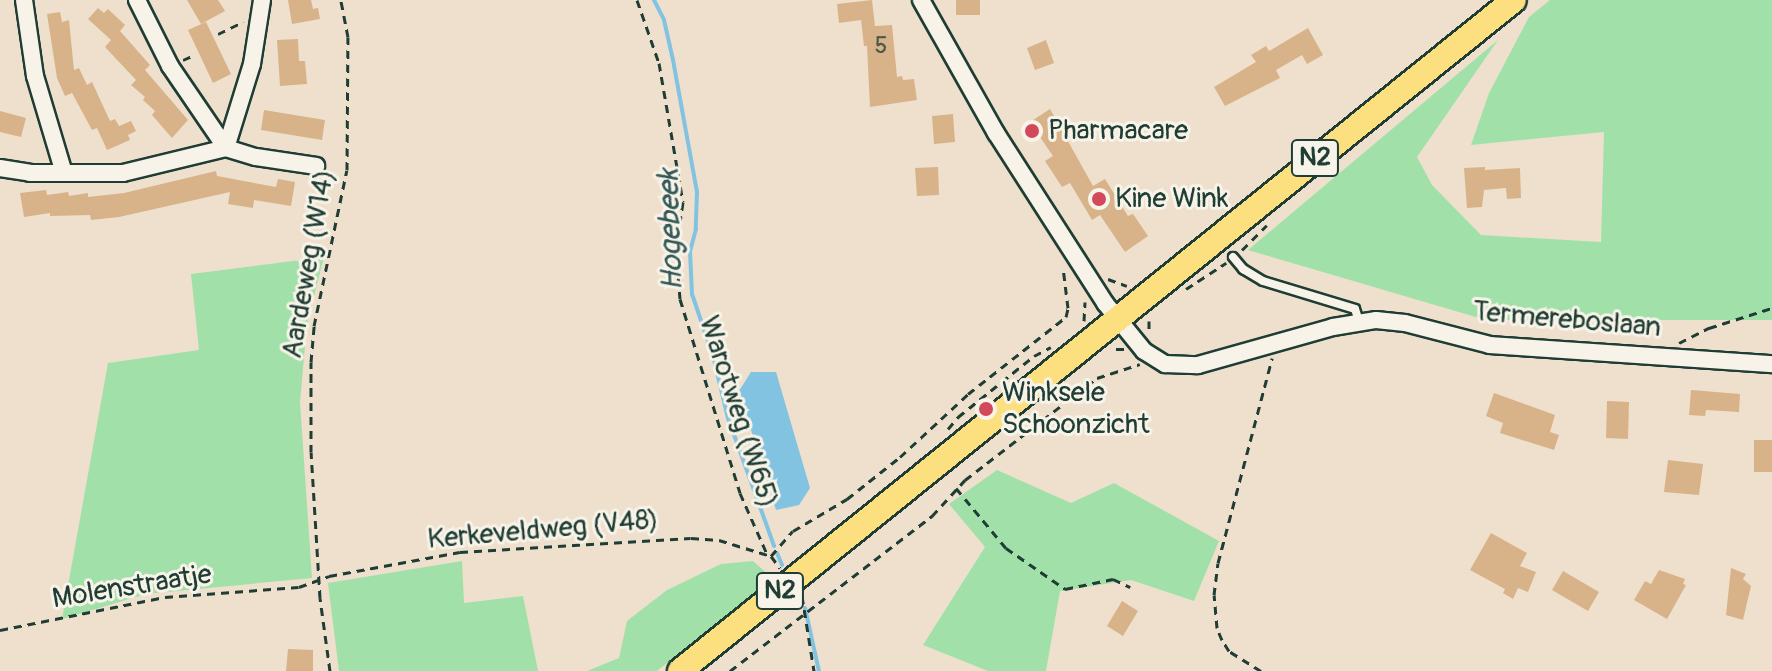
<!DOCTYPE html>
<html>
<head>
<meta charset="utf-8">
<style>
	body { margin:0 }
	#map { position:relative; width:1772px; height:671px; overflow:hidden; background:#eee0cc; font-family:Pangolin,sans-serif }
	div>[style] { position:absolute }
	.green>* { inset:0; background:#a1e1a9 }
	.water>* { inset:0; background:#82c3e2 }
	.stream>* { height:4px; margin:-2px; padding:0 2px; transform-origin:2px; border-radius:2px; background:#82c3e2 }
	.building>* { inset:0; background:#d8b38a }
	.path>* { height:3px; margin-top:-1.5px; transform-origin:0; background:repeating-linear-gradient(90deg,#1f3d34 0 8px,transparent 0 14px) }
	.roads { filter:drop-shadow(2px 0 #1f3d34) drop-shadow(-2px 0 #1f3d34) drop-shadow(0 2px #1f3d34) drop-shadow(0 -2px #1f3d34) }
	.lane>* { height:8px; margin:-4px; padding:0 4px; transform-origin:4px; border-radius:4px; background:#f7f3e8 }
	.street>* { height:16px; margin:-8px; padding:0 8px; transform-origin:8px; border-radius:8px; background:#f7f3e8 }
	.primary>* { height:24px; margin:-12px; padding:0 12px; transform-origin:12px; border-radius:12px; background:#fce080 }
	.dots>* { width:22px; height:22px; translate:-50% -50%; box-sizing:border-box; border:4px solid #f7f3e8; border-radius:50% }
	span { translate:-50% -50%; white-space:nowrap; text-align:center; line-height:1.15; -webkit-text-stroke:6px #f7f3e8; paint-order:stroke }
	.number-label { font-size:24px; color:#4d5a4a }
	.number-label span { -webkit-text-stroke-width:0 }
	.shield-label span { padding:2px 6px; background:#f7f3e8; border:2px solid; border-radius:6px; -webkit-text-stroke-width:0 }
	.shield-label { font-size:26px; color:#1f3d34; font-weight:700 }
	.poi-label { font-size:28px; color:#1f3d34 }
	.left { translate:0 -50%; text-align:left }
	.street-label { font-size:28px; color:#1f3d34 }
	.water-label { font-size:30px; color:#335857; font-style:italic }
</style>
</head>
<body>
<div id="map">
	<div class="green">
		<i style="clip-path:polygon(1550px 0,1772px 0,1772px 320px,1486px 320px,1248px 250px,1498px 40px,1417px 157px,1432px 185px,1481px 235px,1601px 242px,1604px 132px,1471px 145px,1489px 93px,1529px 17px)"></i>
		<i style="clip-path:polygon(324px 257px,307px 324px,300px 402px,312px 578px,146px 594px,62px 619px,108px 363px,199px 350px,191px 274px)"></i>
		<i style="clip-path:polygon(997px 470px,1071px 503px,1114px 483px,1219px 541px,1194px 601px,1131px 580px,1060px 591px,1046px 671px,988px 671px,923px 645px,985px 547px,949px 504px)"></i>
		<i style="clip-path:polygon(462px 561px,464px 603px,523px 596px,538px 671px,339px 671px,328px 583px)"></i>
		<i style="clip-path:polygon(753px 561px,772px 578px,657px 671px,587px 671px,619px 658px,627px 621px,667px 590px,721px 564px)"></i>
	</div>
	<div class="water">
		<i style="clip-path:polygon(751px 372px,776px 372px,810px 488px,799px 505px,776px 510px,739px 391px)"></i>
	</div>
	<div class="stream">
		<i style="left:654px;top:0;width:22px;rotate:63deg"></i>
		<i style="left:664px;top:20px;width:41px;rotate:77.3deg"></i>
		<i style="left:673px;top:60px;width:134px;rotate:79.7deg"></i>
		<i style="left:697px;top:192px;width:37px;rotate:92deg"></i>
		<i style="left:696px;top:229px;width:24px;rotate:105deg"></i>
		<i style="left:690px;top:252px;width:42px;rotate:87.3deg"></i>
		<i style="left:692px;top:294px;width:65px;rotate:71.3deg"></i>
		<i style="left:713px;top:356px;width:64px;rotate:76.4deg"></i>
		<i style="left:728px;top:418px;width:136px;rotate:70.2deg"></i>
		<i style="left:777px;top:553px;width:13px;rotate:67deg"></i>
		<i style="left:805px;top:608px;width:65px;rotate:77.5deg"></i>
	</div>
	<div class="building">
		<i style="clip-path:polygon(187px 0,218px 0,225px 11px,201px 24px)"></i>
		<i style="clip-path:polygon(288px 0,311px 0,313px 9px,318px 8px,320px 19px,292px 24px)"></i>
		<i style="clip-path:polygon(872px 0,875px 26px,892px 25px,897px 77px,902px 76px,903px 80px,914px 79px,917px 100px,870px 107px,867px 46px,864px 46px,861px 20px,839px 23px,837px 4px)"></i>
		<i style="clip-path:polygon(956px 0,980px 0,980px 15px,956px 15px)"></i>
		<i style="clip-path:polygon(98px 8px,104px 13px,108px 9px,125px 25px,120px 31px,150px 65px,145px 70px,188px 120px,172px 138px,152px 115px,155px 111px,143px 100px,145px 97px,131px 85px,136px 80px,105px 47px,111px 40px,88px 19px)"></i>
		<i style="clip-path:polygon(60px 12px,62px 22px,69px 20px,74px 70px,79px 68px,87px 85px,92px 82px,110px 121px,115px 119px,119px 126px,131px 121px,136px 131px,128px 135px,130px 140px,107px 150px,97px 128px,92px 130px,72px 93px,65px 96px,57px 78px,47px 14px)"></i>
		<i style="clip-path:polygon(206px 22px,231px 74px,213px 83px,188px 30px)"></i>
		<i style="clip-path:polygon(1308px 28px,1323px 55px,1307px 64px,1302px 55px,1276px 70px,1280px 78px,1225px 106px,1214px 87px,1256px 62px,1251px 55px,1266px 46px,1269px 51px)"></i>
		<i style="clip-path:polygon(298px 39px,299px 61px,305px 61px,307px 84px,280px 86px,277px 40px)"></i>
		<i style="clip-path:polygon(1046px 40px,1054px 63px,1035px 70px,1027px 48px)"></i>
		<i style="clip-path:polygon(1050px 109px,1093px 186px,1105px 179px,1128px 216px,1133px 214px,1148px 236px,1125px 252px,1100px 215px,1092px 220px,1070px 183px,1062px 187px,1045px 161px,1053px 156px,1040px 137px,1035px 141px,1024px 126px)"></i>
		<i style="clip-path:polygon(264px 110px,325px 120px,322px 140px,261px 130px)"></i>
		<i style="clip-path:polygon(0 111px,26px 118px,21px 137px,0 132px)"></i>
		<i style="clip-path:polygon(953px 114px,955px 142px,934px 144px,932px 116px)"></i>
		<i style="clip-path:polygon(938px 167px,939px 195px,917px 196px,915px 168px)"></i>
		<i style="clip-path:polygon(1485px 167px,1485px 170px,1520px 168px,1521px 198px,1507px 199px,1506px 188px,1484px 190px,1482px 207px,1467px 208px,1464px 168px)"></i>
		<i style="clip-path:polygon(216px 171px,217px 176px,276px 187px,278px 179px,295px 182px,291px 206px,254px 200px,253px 208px,228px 204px,230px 192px,119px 217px,91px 220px,90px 215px,50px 216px,50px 213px,24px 217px,20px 193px,46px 190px,47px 195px,68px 192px,69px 196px,88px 193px,88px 197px,124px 193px)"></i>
		<i style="clip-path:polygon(1691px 390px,1740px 394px,1739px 412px,1706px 410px,1705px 416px,1689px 415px)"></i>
		<i style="clip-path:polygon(1494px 393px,1555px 415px,1550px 432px,1559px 435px,1554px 450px,1500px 433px,1503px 423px,1486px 416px)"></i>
		<i style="clip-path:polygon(1607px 401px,1629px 402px,1628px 439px,1606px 438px)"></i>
		<i style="clip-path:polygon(1754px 440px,1772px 440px,1772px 472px,1754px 472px)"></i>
		<i style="clip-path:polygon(1668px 460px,1703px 464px,1699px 495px,1664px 492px)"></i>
		<i style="clip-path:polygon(1491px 533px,1527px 553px,1520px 566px,1536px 572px,1528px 592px,1518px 588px,1513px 599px,1503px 593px,1505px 589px,1470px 570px)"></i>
		<i style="clip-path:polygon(1731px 568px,1746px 574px,1743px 579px,1751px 586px,1743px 620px,1726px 615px)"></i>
		<i style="clip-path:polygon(1659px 570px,1685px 579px,1683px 584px,1686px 585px,1667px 619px,1634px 600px,1645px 581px,1651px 584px)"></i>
		<i style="clip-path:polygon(1563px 571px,1599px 592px,1588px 611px,1552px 590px)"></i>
		<i style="clip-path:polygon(1122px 601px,1138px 611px,1123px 636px,1107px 626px)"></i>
		<i style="clip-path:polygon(288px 649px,313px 650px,313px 671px,286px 671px)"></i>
	</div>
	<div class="path">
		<i style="left:637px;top:0;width:67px;rotate:70.8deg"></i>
		<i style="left:659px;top:63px;width:141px;rotate:80.2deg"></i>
		<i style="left:683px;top:202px;width:49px;rotate:98.3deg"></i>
		<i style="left:676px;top:250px;width:49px;rotate:85.3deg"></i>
		<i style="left:680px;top:299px;width:203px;rotate:72.8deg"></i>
		<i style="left:740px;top:493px;width:67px;rotate:66.1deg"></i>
		<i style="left:218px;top:34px;width:28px;rotate:-26deg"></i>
		<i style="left:183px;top:60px;width:12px;rotate:-24deg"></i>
		<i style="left:1242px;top:250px;width:35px;rotate:-45deg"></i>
		<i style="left:1108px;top:279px;width:20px;rotate:20deg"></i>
		<i style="left:1186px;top:289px;width:48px;rotate:-33deg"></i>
		<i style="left:1084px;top:321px;width:19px;rotate:-87deg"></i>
		<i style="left:1149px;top:321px;width:12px;rotate:90deg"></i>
		<i style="left:1679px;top:343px;width:34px;rotate:-27deg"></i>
		<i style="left:1709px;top:328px;width:66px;rotate:-17.6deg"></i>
		<i style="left:1116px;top:349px;width:8px"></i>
		<i style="left:948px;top:429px;width:16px;rotate:-50deg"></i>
		<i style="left:958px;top:417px;width:97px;rotate:-38.8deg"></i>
		<i style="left:1034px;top:356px;width:19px;rotate:-28deg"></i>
		<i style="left:956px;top:488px;width:78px;rotate:50.2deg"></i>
		<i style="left:1006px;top:548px;width:72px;rotate:34.8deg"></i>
		<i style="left:1065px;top:589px;width:49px;rotate:-11.8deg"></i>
		<i style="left:1113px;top:579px;width:19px;rotate:25deg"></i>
		<i style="left:771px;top:556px;width:33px;rotate:-49deg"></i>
		<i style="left:793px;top:531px;width:63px;rotate:-30.7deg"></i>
		<i style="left:847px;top:499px;width:68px;rotate:-38.4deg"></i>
		<i style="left:900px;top:457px;width:93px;rotate:-42.8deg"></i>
		<i style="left:968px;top:394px;width:125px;rotate:-38.2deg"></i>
		<i style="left:1066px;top:317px;width:9px;rotate:-77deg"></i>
		<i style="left:1068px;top:308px;width:41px;rotate:-97deg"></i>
		<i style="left:771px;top:556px;width:15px;rotate:53deg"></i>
		<i style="left:802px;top:596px;width:76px;rotate:80.9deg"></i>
		<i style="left:0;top:630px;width:168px;rotate:-11.3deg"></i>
		<i style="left:165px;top:597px;width:134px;rotate:-4.3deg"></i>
		<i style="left:299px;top:587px;width:32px;rotate:-20deg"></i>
		<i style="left:329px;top:576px;width:133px;rotate:-10.4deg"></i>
		<i style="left:460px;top:552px;width:231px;rotate:-3.5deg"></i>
		<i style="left:691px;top:538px;width:28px;rotate:4deg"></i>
		<i style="left:719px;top:540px;width:54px;rotate:17.1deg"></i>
		<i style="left:330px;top:671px;width:74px;rotate:-97.8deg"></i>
		<i style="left:320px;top:598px;width:146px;rotate:-93.5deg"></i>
		<i style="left:311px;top:452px;width:90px;rotate:-90deg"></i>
		<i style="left:311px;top:362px;width:36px;rotate:-85deg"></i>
		<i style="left:314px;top:326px;width:159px;rotate:-78.1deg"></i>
		<i style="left:347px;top:170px;width:133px;rotate:-89.6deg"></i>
		<i style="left:348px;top:37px;width:38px;rotate:-101deg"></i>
		<i style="left:730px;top:671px;width:255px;rotate:-37.5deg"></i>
		<i style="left:932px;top:516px;width:49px;rotate:-47.5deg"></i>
		<i style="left:965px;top:480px;width:167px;rotate:-37.7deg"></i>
		<i style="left:1097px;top:378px;width:45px;rotate:-18deg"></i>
		<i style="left:1261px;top:671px;width:38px;rotate:-148deg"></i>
		<i style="left:1229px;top:651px;width:13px;rotate:-122deg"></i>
		<i style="left:1222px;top:640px;width:13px;rotate:-113deg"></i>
		<i style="left:1217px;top:628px;width:33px;rotate:-95deg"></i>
		<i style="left:1214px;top:595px;width:32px;rotate:-83deg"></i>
		<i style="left:1218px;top:563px;width:212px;rotate:-75.2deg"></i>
	</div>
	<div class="roads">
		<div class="lane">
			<i style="left:1233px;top:257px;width:16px;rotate:50deg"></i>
			<i style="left:1243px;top:269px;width:23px;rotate:31deg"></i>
			<i style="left:1263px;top:281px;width:96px;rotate:16.9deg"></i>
			<i style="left:1355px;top:309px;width:13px;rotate:72deg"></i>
		</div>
		<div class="street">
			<i style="left:24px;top:0;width:77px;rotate:81.8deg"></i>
			<i style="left:35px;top:76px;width:101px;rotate:73.4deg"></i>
			<i style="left:137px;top:0;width:74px;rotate:63.4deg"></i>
			<i style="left:170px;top:66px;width:99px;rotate:55.7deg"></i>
			<i style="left:226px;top:148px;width:31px;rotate:17deg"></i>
			<i style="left:256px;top:157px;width:61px;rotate:8.5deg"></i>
			<i style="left:921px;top:0;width:153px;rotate:60.6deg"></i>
			<i style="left:996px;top:133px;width:202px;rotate:57.3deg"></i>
			<i style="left:1105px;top:303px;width:62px;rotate:50.9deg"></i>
			<i style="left:1144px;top:351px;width:25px;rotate:32deg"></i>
			<i style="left:1165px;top:364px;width:33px;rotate:2deg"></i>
			<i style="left:1198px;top:365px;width:140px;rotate:-15.7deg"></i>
			<i style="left:1333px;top:327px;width:44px;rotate:-9.2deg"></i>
			<i style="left:1376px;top:320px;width:29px;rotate:6deg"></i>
			<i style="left:1405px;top:323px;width:88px;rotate:14.5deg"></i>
			<i style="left:1490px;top:345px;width:283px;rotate:3.9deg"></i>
			<i style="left:0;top:168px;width:30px;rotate:9deg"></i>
			<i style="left:30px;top:173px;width:93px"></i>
			<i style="left:123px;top:173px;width:106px;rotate:-13.6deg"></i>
			<i style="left:226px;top:148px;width:88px;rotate:-72.8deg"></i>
			<i style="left:252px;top:64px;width:65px;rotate:-81.1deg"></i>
		</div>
		<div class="primary">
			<i style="left:680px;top:671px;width:1070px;rotate:-38.82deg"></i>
		</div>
	</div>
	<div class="dots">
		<i style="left:1032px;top:131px;background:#d1495b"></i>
		<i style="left:1099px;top:199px;background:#d1495b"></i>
		<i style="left:986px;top:409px;background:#d1495b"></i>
	</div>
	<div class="number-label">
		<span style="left:881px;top:46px">5</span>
	</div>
	<div class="shield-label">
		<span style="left:1315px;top:158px">N2</span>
		<span style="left:780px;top:591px">N2</span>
	</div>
	<div class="poi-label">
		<span class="left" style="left:1048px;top:131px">Pharmacare</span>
		<span class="left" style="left:1115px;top:199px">Kine Wink</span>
		<span class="left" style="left:1002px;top:409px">Winksele<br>Schoonzicht</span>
	</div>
	<div class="street-label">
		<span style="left:309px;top:264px;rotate:-80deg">Aardeweg (W14)</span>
		<span style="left:1567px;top:320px;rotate:5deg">Termereboslaan</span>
		<span style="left:738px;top:412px;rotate:72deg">Warotweg (W65)</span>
		<span style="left:543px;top:530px;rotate:-5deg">Kerkeveldweg (V48)</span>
		<span style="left:132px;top:587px;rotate:-9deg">Molenstraatje</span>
	</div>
	<div class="water-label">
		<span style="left:671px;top:230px;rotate:-92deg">Hogebeek</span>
	</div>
</div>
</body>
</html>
